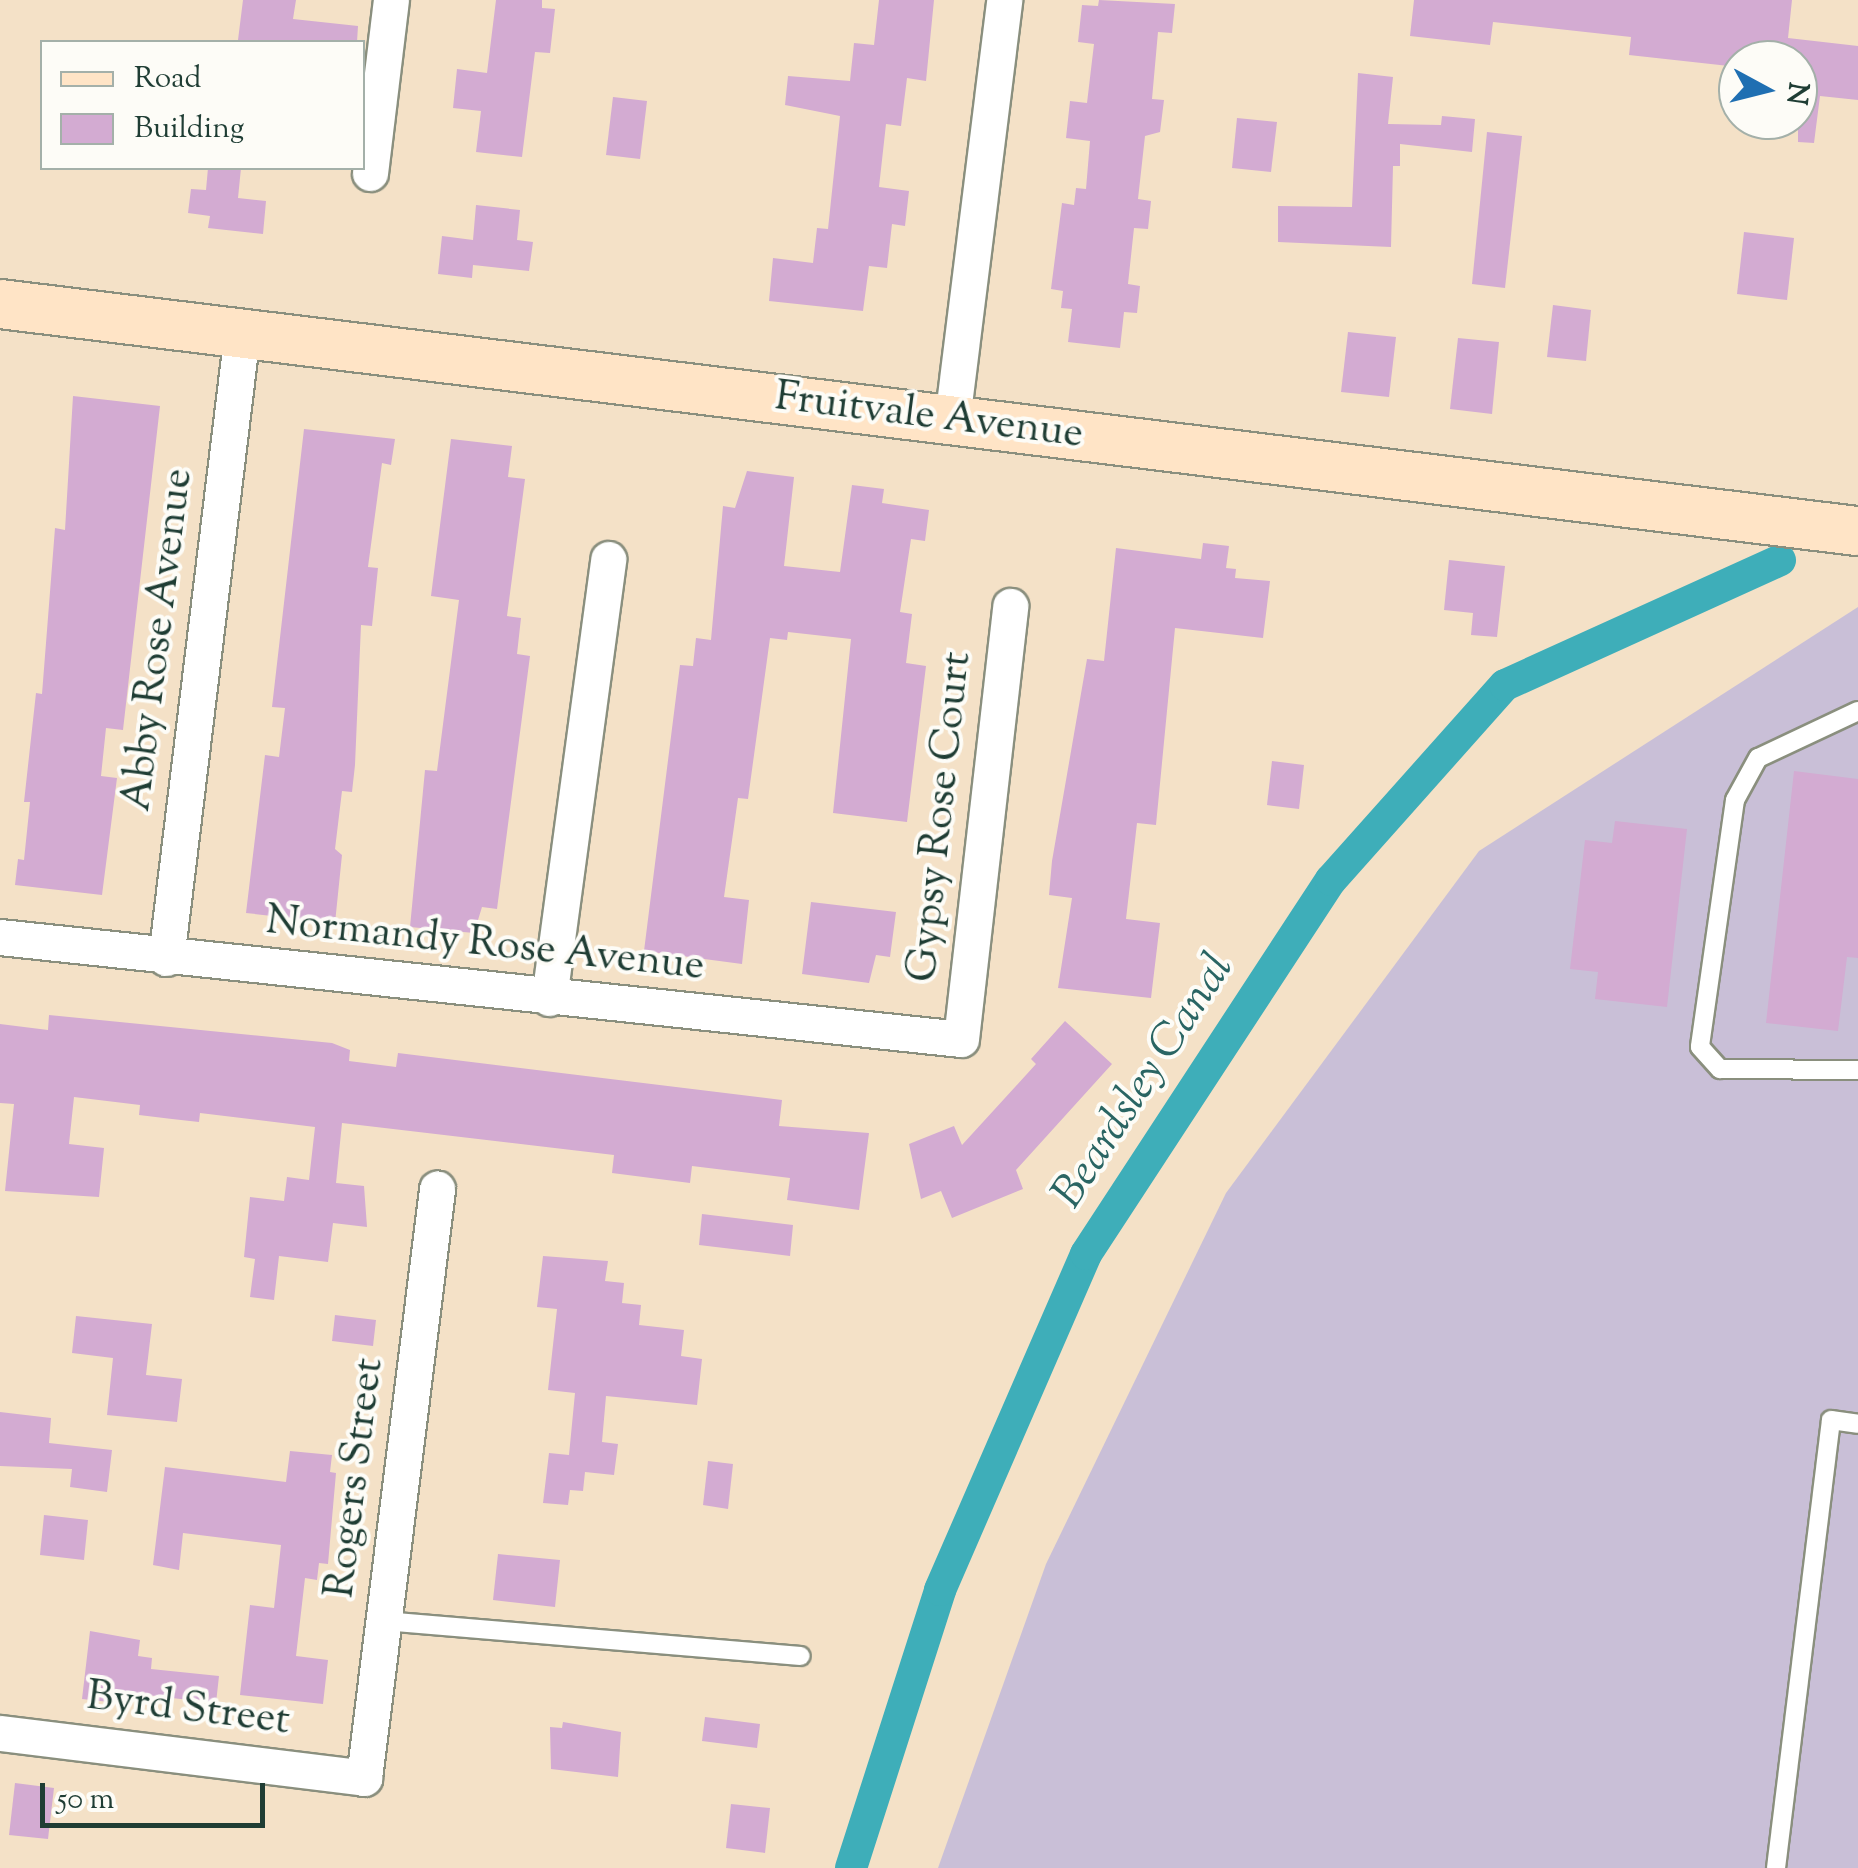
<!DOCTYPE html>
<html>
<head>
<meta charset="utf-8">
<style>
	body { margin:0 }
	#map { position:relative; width:1858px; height:1868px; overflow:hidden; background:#f4e1c7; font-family:"Sorts Mill Goudy",serif }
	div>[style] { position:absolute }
	.industrial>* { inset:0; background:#c9bfd7 }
	.canal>* { height:32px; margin:-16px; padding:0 16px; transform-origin:16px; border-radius:16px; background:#3eaeb9 }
	.building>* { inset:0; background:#d3abd2 }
	.roads { filter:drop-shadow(2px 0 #8a8f7e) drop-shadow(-2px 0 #8a8f7e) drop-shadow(0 2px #8a8f7e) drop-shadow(0 -2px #8a8f7e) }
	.lane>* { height:18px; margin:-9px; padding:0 9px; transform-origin:9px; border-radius:9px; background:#fff }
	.street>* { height:35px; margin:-17.5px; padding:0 17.5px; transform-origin:17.5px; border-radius:17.5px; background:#fff }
	.secondary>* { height:48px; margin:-24px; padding:0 24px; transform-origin:24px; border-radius:24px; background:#ffe4c6 }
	span { translate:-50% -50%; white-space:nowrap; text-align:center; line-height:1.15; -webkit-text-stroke:8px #fdfcf7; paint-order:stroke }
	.street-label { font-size:42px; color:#1f3d34 }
	.water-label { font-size:45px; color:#2a6563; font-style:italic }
	.legend { position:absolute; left:40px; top:40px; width:325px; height:130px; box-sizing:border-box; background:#fdfcf7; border:2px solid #a4b0a9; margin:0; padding:12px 18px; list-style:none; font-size:30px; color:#1f3d34 }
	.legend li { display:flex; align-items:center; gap:20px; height:50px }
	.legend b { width:50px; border:2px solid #a4b0a9 }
	.north { position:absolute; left:1718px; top:40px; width:100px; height:100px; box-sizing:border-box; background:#fdfcf7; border:2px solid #a4b0a9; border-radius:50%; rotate:97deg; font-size:28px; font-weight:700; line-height:40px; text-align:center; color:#1f3d34 }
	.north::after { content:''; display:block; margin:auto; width:35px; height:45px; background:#1f6fb2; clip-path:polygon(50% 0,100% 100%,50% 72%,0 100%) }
	.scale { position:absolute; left:40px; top:1783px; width:225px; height:45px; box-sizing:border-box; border:5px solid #1f3d34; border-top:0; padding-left:12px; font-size:30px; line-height:35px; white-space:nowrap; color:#1f3d34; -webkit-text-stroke:8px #fdfcf7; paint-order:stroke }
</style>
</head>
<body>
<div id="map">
	<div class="industrial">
		<i style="clip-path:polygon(1858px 607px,1858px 1868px,938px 1868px,1046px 1564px,1226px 1193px,1479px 851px)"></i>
	</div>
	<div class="canal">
		<i style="left:851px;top:1868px;width:292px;rotate:-72.2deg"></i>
		<i style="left:940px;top:1590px;width:366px;rotate:-66.5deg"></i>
		<i style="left:1086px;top:1254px;width:447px;rotate:-56.8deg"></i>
		<i style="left:1331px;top:880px;width:261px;rotate:-48.3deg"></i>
		<i style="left:1505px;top:685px;width:302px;rotate:-24.4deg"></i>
	</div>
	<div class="building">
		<i style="clip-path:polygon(243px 0,296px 0,293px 19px,358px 26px,357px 42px,238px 40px)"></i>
		<i style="clip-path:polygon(496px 0,542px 0,542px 8px,555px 9px,550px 53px,535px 52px,522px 157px,476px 152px,481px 111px,453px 108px,457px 69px,487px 73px)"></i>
		<i style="clip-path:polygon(879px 0,934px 0,926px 81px,907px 78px,901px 126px,886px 124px,879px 187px,909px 191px,905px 226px,892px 224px,887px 268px,869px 266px,863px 311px,769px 301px,773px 258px,813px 263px,817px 228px,828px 229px,840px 116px,785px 105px,788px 76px,850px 81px,854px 43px,874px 45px)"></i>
		<i style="clip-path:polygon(1099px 0,1175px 4px,1172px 33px,1158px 32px,1152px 99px,1164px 100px,1160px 132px,1145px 136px,1138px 199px,1151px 201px,1148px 229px,1134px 228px,1128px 284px,1140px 286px,1137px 313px,1124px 312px,1120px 348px,1068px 342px,1072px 309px,1061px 308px,1063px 291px,1051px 289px,1062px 203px,1074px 205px,1076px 188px,1086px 189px,1090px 141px,1066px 138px,1070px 101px,1087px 103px,1094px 44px,1078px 42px,1082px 5px,1098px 6px)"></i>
		<i style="clip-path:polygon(1414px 0,1792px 0,1788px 38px,1858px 46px,1858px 100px,1820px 96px,1814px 143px,1798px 142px,1798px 60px,1738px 60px,1738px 67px,1629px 55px,1631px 37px,1493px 22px,1490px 45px,1410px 36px)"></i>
		<i style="clip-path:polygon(1358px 73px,1393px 77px,1388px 124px,1441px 125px,1442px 116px,1475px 119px,1472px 152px,1400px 144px,1400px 166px,1393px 166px,1391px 247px,1278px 242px,1278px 206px,1352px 207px)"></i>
		<i style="clip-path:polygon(613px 97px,647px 101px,640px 159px,606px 155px)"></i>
		<i style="clip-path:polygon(1237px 118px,1277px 122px,1271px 172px,1232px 168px)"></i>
		<i style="clip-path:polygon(1487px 132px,1522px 136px,1505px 288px,1472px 284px)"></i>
		<i style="clip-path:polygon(208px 168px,241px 168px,238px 198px,266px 201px,263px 234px,208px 228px,210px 216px,188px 213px,191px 189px,206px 190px)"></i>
		<i style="clip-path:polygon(476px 205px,520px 210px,517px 240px,533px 242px,529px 271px,473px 265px,472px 278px,438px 274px,442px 236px,473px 240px)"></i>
		<i style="clip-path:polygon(1744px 232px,1794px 238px,1787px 300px,1737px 294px)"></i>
		<i style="clip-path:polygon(1553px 305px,1591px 310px,1586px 361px,1547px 357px)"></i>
		<i style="clip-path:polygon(1348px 332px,1396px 337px,1389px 397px,1341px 392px)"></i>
		<i style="clip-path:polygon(1458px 338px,1499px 342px,1492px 414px,1450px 409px)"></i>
		<i style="clip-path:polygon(73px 396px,160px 406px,123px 730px,106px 728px,101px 776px,117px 778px,102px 895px,15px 885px,18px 859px,24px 860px,30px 802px,24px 802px,36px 693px,42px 694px,55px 528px,65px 530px)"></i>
		<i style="clip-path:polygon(304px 429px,395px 439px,391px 465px,382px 463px,368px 567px,378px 568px,372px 626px,361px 625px,355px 765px,352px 792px,342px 791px,335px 849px,342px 855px,335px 923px,246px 913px,265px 755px,279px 757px,285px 708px,272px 707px)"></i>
		<i style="clip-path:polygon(451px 439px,512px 446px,508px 477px,525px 479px,507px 616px,521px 618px,517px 654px,530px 656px,497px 909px,482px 907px,474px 933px,410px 927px,425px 770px,437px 771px,459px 600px,431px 596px)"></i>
		<i style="clip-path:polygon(747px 471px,794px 477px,784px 566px,840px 572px,852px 485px,884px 489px,882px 503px,929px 510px,925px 541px,911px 539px,900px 612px,912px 614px,906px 663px,926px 666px,907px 822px,833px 813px,851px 639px,788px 632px,787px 640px,770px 638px,748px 799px,738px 798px,724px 897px,749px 900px,742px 964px,644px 951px,680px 665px,693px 666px,696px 638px,711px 640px,723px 506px,735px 508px)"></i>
		<i style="clip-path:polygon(1203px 543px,1229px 546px,1226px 568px,1236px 569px,1235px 578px,1270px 581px,1263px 638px,1175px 628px,1156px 825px,1137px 823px,1126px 919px,1160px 923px,1151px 998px,1058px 988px,1072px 898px,1049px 895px,1052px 861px,1087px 659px,1104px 661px,1116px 548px,1201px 559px)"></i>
		<i style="clip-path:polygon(1449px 560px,1505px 566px,1497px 637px,1471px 635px,1473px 613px,1444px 610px)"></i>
		<i style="clip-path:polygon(1272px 761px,1304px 765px,1299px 809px,1267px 805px)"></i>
		<i style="clip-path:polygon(1794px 771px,1858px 779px,1858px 958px,1847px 957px,1838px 1031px,1766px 1023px)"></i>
		<i style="clip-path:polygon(1615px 821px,1687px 829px,1667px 1007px,1595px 999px,1598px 972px,1570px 969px,1585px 840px,1612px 843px)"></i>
		<i style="clip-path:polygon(811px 902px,896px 912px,890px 957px,876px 955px,869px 983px,802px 974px)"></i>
		<i style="clip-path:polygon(49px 1015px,332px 1043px,350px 1050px,349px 1061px,396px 1067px,398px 1053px,782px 1100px,779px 1126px,869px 1133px,859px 1210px,787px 1200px,790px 1178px,692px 1166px,690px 1183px,612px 1173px,614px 1155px,342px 1123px,336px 1183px,364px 1186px,367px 1227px,333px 1223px,328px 1262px,279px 1256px,274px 1300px,250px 1297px,255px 1259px,244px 1257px,250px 1197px,284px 1201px,287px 1177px,309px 1180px,315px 1127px,200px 1113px,199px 1122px,172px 1119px,139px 1115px,140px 1105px,74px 1097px,69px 1144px,104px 1148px,99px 1197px,5px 1191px,14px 1104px,0 1103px,0 1024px,48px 1030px)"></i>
		<i style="clip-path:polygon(1065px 1021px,1112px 1064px,1016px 1170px,1023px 1189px,952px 1218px,941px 1191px,921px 1199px,909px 1144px,954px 1126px,962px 1145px,1036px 1064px,1031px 1059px)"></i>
		<i style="clip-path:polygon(702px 1214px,793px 1225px,790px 1256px,699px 1245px)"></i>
		<i style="clip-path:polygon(543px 1256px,608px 1261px,605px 1281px,624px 1283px,622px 1303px,641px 1305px,639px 1325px,684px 1330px,681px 1356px,702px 1359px,697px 1405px,606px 1396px,602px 1442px,618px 1444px,614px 1475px,585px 1472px,583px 1491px,570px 1490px,568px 1505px,543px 1503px,549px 1453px,569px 1455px,575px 1393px,548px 1390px,557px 1309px,537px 1307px)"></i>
		<i style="clip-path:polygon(335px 1315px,376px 1320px,373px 1346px,332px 1341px)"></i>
		<i style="clip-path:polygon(76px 1316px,152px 1324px,146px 1375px,182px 1379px,177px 1422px,107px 1415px,113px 1358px,72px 1353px)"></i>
		<i style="clip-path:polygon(0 1412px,51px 1418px,49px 1443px,112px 1450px,107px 1492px,70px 1487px,72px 1469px,0 1466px)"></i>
		<i style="clip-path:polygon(290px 1451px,332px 1455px,330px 1472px,336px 1473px,328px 1564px,319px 1563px,317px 1580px,305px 1578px,296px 1656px,328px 1660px,323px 1704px,240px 1695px,250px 1605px,274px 1608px,281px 1545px,183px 1533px,179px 1570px,153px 1565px,165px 1467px,286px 1482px)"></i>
		<i style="clip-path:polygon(708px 1461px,733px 1464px,728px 1509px,703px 1505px)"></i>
		<i style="clip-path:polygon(44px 1515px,88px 1520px,84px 1560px,40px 1555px)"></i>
		<i style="clip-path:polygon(498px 1554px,560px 1560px,555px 1607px,493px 1600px)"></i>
		<i style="clip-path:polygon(90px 1631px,140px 1640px,138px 1656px,152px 1658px,151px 1669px,219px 1676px,216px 1703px,110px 1691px,109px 1702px,82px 1699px)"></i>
		<i style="clip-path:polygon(705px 1717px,760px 1724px,757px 1748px,702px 1741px)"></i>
		<i style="clip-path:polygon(563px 1722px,621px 1732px,618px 1777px,551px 1769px,550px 1727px,562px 1728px)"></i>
		<i style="clip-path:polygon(15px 1783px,54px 1788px,48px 1839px,9px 1835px)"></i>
		<i style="clip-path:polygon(731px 1804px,770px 1808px,765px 1853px,726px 1848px)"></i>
	</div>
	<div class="roads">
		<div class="lane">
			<i style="left:1858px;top:711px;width:110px;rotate:154.8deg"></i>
			<i style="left:1758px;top:758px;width:48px;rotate:118.7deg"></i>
			<i style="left:1735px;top:800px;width:249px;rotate:98.1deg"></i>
			<i style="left:1700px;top:1047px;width:30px;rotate:48deg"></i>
			<i style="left:1720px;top:1069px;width:138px;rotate:0.4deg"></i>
			<i style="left:384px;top:1621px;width:418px;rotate:4.8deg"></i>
			<i style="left:1776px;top:1868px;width:451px;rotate:-83deg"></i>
			<i style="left:1831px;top:1420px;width:27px;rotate:8deg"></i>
		</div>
		<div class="street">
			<i style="left:370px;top:173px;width:174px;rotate:-83.1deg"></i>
			<i style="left:952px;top:420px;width:423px;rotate:-82.9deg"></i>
			<i style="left:0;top:937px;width:966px;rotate:6.06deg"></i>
			<i style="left:961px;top:1039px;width:436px;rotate:-83.5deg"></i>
			<i style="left:166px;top:958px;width:630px;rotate:-83.07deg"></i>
			<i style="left:549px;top:998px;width:443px;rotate:-82.3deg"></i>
			<i style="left:0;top:1733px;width:367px;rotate:7deg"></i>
			<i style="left:364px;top:1778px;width:594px;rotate:-82.93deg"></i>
		</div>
		<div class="secondary">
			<i style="left:0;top:304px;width:1872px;rotate:6.97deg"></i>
		</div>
	</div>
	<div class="street-label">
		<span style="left:929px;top:417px;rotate:7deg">Fruitvale Avenue</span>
		<span style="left:159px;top:640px;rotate:-83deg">Abby Rose Avenue</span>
		<span style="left:941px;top:817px;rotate:-84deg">Gypsy Rose Court</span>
		<span style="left:485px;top:945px;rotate:6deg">Normandy Rose Avenue</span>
		<span style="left:356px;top:1478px;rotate:-83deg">Rogers Street</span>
		<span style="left:188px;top:1710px;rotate:7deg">Byrd Street</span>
	</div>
	<div class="water-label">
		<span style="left:1145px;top:1082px;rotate:-57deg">Beardsley Canal</span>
	</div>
	<ul class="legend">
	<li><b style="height:12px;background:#ffe4c6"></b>Road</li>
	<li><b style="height:28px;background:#d3abd2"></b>Building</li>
	</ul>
	<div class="north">N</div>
	<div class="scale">50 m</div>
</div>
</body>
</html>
